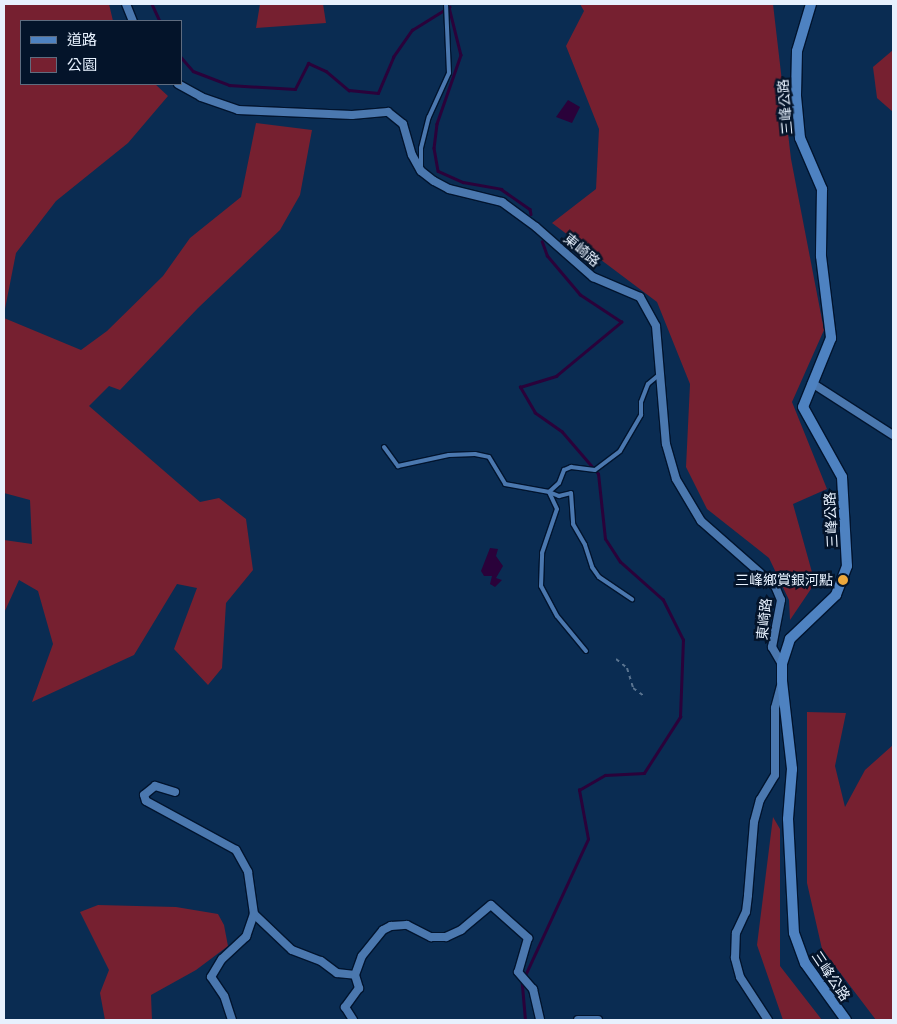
<!DOCTYPE html>
<html>
<head>
<meta charset="utf-8">
<style>
	body { margin:0 }
	#map { position:relative; width:897px; height:1024px; overflow:hidden; background:#0a2c52; font-family:"Titillium Web","Noto Sans TC",sans-serif }
	div>[style] { position:absolute }
	.green>* { inset:0; background:#762030 }
	.water>* { inset:0; background:#2a023a }
	.stream>* { height:2.5px; margin:-1.25px; padding:0 1.25px; transform-origin:1.25px; border-radius:1.25px; background:#2a023a }
	.path>* { height:2px; margin-top:-1px; transform-origin:0; background:repeating-linear-gradient(90deg,#5a7490 0 4px,transparent 0 8px) }
	.roads { filter:drop-shadow(1px 0 #01142e) drop-shadow(-1px 0 #01142e) drop-shadow(0 1px #01142e) drop-shadow(0 -1px #01142e) }
	.lane>* { height:4px; margin:-2px; padding:0 2px; transform-origin:2px; border-radius:2px; background:#4b78af }
	.street>* { height:8px; margin:-4px; padding:0 4px; transform-origin:4px; border-radius:4px; background:#4b78af }
	.secondary>* { height:10px; margin:-5px; padding:0 5px; transform-origin:5px; border-radius:5px; background:#4e82c1 }
	.dots>* { width:14px; height:14px; translate:-50% -50%; box-sizing:border-box; border:2px solid #04142a; border-radius:50% }
	span { translate:-50% -50%; white-space:nowrap; text-align:center; line-height:1.15; -webkit-text-stroke:5px #04142a; paint-order:stroke }
	.street-label { font-size:14px; color:#e7f1fe }
	.poi-label { font-size:14px; color:#e7f1fe }
	.right { translate:-100% -50%; text-align:right }
	.frame { position:absolute; inset:0; border:5px solid #e7f1fe; pointer-events:none }
	.legend { position:absolute; left:20px; top:20px; width:162px; height:65px; box-sizing:border-box; background:#04142a; border:1px solid #5f6c7f; margin:0; padding:6px 9px; list-style:none; font-size:15px; color:#e7f1fe }
	.legend li { display:flex; align-items:center; gap:10px; height:25px }
	.legend b { width:25px; border:1px solid #5f6c7f }
</style>
</head>
<body>
<div id="map">
	<div class="green">
		<i style="clip-path:polygon(4px 4px,109px 4px,113px 21px,21px 21px,21px 84px,155px 84px,168px 96px,128px 143px,56px 201px,16px 253px,4px 314px)"></i>
		<i style="clip-path:polygon(260px 4px,323px 4px,326px 23px,256px 28px)"></i>
		<i style="clip-path:polygon(580px 4px,773px 4px,791px 159px,824px 330px,792px 402px,827px 489px,793px 504px,815px 583px,790px 620px,789px 600px,769px 558px,707px 509px,686px 467px,690px 384px,657px 302px,552px 223px,596px 189px,599px 129px,566px 46px,584px 11px)"></i>
		<i style="clip-path:polygon(893px 50px,893px 112px,877px 98px,873px 67px)"></i>
		<i style="clip-path:polygon(256px 123px,312px 130px,300px 195px,280px 230px,198px 308px,120px 390px,109px 386px,89px 406px,200px 502px,219px 498px,246px 519px,253px 570px,226px 603px,222px 668px,208px 685px,174px 649px,197px 588px,177px 584px,134px 655px,32px 702px,53px 644px,38px 591px,19px 580px,4px 613px,4px 540px,32px 544px,30px 500px,4px 493px,4px 318px,81px 350px,107px 331px,163px 276px,190px 238px,241px 197px)"></i>
		<i style="clip-path:polygon(807px 712px,846px 713px,835px 766px,845px 807px,865px 770px,893px 745px,893px 1020px,876px 1020px,822px 949px,807px 883px)"></i>
		<i style="clip-path:polygon(773px 817px,780px 829px,780px 966px,822px 1020px,783px 1020px,757px 945px)"></i>
		<i style="clip-path:polygon(98px 905px,176px 907px,218px 914px,224px 925px,228px 946px,196px 970px,151px 995px,152px 1020px,105px 1020px,100px 993px,109px 970px,80px 912px)"></i>
	</div>
	<div class="water">
		<i style="clip-path:polygon(568px 100px,580px 107px,572px 123px,556px 117px)"></i>
		<i style="clip-path:polygon(490px 548px,498px 549px,496px 556px,503px 566px,496px 578px,502px 580px,495px 587px,490px 584px,492px 576px,484px 576px,481px 571px)"></i>
	</div>
	<div class="stream">
		<i style="left:152px;top:4px;width:19px;rotate:65deg"></i>
		<i style="left:181px;top:57px;width:18px;rotate:49deg"></i>
		<i style="left:193px;top:71px;width:39px;rotate:21deg"></i>
		<i style="left:229px;top:85px;width:66px;rotate:3.5deg"></i>
		<i style="left:295px;top:89px;width:29px;rotate:-63deg"></i>
		<i style="left:308px;top:63px;width:20px;rotate:24deg"></i>
		<i style="left:326px;top:71px;width:30px;rotate:40deg"></i>
		<i style="left:349px;top:90px;width:29px;rotate:6deg"></i>
		<i style="left:378px;top:93px;width:39px;rotate:-67deg"></i>
		<i style="left:393px;top:57px;width:33px;rotate:-55deg"></i>
		<i style="left:412px;top:30px;width:44px;rotate:-31.9deg"></i>
		<i style="left:449px;top:7px;width:49px;rotate:76deg"></i>
		<i style="left:461px;top:55px;width:73px;rotate:109.2deg"></i>
		<i style="left:437px;top:124px;width:24px;rotate:97deg"></i>
		<i style="left:434px;top:148px;width:23px;rotate:80deg"></i>
		<i style="left:438px;top:171px;width:27px;rotate:24deg"></i>
		<i style="left:463px;top:182px;width:39px;rotate:10deg"></i>
		<i style="left:501px;top:189px;width:35px;rotate:35deg"></i>
		<i style="left:530px;top:209px;width:5px;rotate:79deg"></i>
		<i style="left:525px;top:1020px;width:38px;rotate:-95deg"></i>
		<i style="left:522px;top:982px;width:157px;rotate:-65.2deg"></i>
		<i style="left:588px;top:839px;width:50px;rotate:-100.4deg"></i>
		<i style="left:579px;top:790px;width:30px;rotate:-30deg"></i>
		<i style="left:605px;top:775px;width:39px;rotate:-3deg"></i>
		<i style="left:644px;top:773px;width:67px;rotate:-57.3deg"></i>
		<i style="left:680px;top:717px;width:77px;rotate:-87.8deg"></i>
		<i style="left:683px;top:640px;width:45px;rotate:-116.6deg"></i>
		<i style="left:663px;top:600px;width:57px;rotate:-138.5deg"></i>
		<i style="left:620px;top:562px;width:27px;rotate:-123deg"></i>
		<i style="left:605px;top:539px;width:65px;rotate:-96.1deg"></i>
		<i style="left:598px;top:474px;width:55px;rotate:-130.6deg"></i>
		<i style="left:562px;top:432px;width:33px;rotate:-145deg"></i>
		<i style="left:535px;top:413px;width:30px;rotate:-120deg"></i>
		<i style="left:520px;top:387px;width:38px;rotate:-17deg"></i>
		<i style="left:556px;top:376px;width:85px;rotate:-39.7deg"></i>
		<i style="left:621px;top:322px;width:49px;rotate:-146.6deg"></i>
		<i style="left:580px;top:295px;width:51px;rotate:-130.2deg"></i>
		<i style="left:547px;top:256px;width:15px;rotate:-110deg"></i>
	</div>
	<div class="path">
		<i style="left:616px;top:659px;width:14px;rotate:39deg"></i>
		<i style="left:627px;top:668px;width:21px;rotate:73deg"></i>
		<i style="left:633px;top:688px;width:14px;rotate:36deg"></i>
	</div>
	<div class="roads">
		<div class="lane">
			<i style="left:421px;top:168px;width:20px;rotate:-90deg"></i>
			<i style="left:421px;top:148px;width:32px;rotate:-76deg"></i>
			<i style="left:429px;top:117px;width:48px;rotate:-65.6deg"></i>
			<i style="left:449px;top:73px;width:69px;rotate:-92.5deg"></i>
			<i style="left:384px;top:447px;width:24px;rotate:54deg"></i>
			<i style="left:398px;top:466px;width:52px;rotate:-12.2deg"></i>
			<i style="left:449px;top:455px;width:26px;rotate:-2deg"></i>
			<i style="left:475px;top:454px;width:14px;rotate:12deg"></i>
			<i style="left:489px;top:457px;width:31px;rotate:59deg"></i>
			<i style="left:505px;top:484px;width:45px;rotate:10.3deg"></i>
			<i style="left:549px;top:492px;width:13px;rotate:-42deg"></i>
			<i style="left:559px;top:483px;width:14px;rotate:-69deg"></i>
			<i style="left:564px;top:470px;width:8px;rotate:-23deg"></i>
			<i style="left:571px;top:467px;width:24px;rotate:7deg"></i>
			<i style="left:595px;top:470px;width:31px;rotate:-37deg"></i>
			<i style="left:620px;top:451px;width:42px;rotate:-59.7deg"></i>
			<i style="left:641px;top:415px;width:13px;rotate:-90deg"></i>
			<i style="left:641px;top:402px;width:19px;rotate:-69deg"></i>
			<i style="left:648px;top:384px;width:16px;rotate:-40deg"></i>
			<i style="left:586px;top:651px;width:45px;rotate:-129.6deg"></i>
			<i style="left:557px;top:616px;width:34px;rotate:-118deg"></i>
			<i style="left:541px;top:586px;width:33px;rotate:-88deg"></i>
			<i style="left:542px;top:553px;width:46px;rotate:-71.2deg"></i>
			<i style="left:557px;top:509px;width:19px;rotate:-115deg"></i>
			<i style="left:549px;top:492px;width:11px;rotate:22deg"></i>
			<i style="left:559px;top:496px;width:12px;rotate:-14deg"></i>
			<i style="left:571px;top:493px;width:31px;rotate:86deg"></i>
			<i style="left:573px;top:524px;width:24px;rotate:60deg"></i>
			<i style="left:585px;top:545px;width:23px;rotate:72deg"></i>
			<i style="left:592px;top:567px;width:12px;rotate:55deg"></i>
			<i style="left:599px;top:577px;width:40px;rotate:34deg"></i>
		</div>
		<div class="street">
			<i style="left:126px;top:4px;width:18px;rotate:68deg"></i>
			<i style="left:178px;top:84px;width:26px;rotate:29deg"></i>
			<i style="left:201px;top:97px;width:39px;rotate:19deg"></i>
			<i style="left:238px;top:110px;width:114px;rotate:2.5deg"></i>
			<i style="left:352px;top:115px;width:36px;rotate:-5deg"></i>
			<i style="left:388px;top:112px;width:19px;rotate:39deg"></i>
			<i style="left:403px;top:124px;width:32px;rotate:74deg"></i>
			<i style="left:412px;top:155px;width:18px;rotate:61deg"></i>
			<i style="left:421px;top:171px;width:16px;rotate:38deg"></i>
			<i style="left:434px;top:181px;width:17px;rotate:28deg"></i>
			<i style="left:449px;top:189px;width:55px;rotate:13.8deg"></i>
			<i style="left:502px;top:202px;width:42px;rotate:36.3deg"></i>
			<i style="left:536px;top:227px;width:76px;rotate:41.3deg"></i>
			<i style="left:593px;top:277px;width:51px;rotate:23.1deg"></i>
			<i style="left:640px;top:297px;width:33px;rotate:61deg"></i>
			<i style="left:656px;top:326px;width:118px;rotate:85.2deg"></i>
			<i style="left:666px;top:444px;width:36px;rotate:74deg"></i>
			<i style="left:676px;top:479px;width:49px;rotate:59.2deg"></i>
			<i style="left:701px;top:521px;width:98px;rotate:41.3deg"></i>
			<i style="left:775px;top:586px;width:15px;rotate:67deg"></i>
			<i style="left:781px;top:600px;width:48px;rotate:100.8deg"></i>
			<i style="left:772px;top:647px;width:20px;rotate:60deg"></i>
			<i style="left:812px;top:383px;width:96px;rotate:32.7deg"></i>
			<i style="left:175px;top:792px;width:21px;rotate:-163deg"></i>
			<i style="left:155px;top:786px;width:14px;rotate:141deg"></i>
			<i style="left:144px;top:795px;width:6px;rotate:72deg"></i>
			<i style="left:146px;top:801px;width:102px;rotate:28.6deg"></i>
			<i style="left:236px;top:850px;width:25px;rotate:61deg"></i>
			<i style="left:248px;top:872px;width:42px;rotate:81.9deg"></i>
			<i style="left:254px;top:914px;width:52px;rotate:43.5deg"></i>
			<i style="left:292px;top:950px;width:31px;rotate:21deg"></i>
			<i style="left:321px;top:961px;width:20px;rotate:37deg"></i>
			<i style="left:337px;top:973px;width:18px;rotate:6deg"></i>
			<i style="left:355px;top:975px;width:14px;rotate:73deg"></i>
			<i style="left:359px;top:988px;width:24px;rotate:126deg"></i>
			<i style="left:345px;top:1007px;width:15px;rotate:58deg"></i>
			<i style="left:355px;top:975px;width:20px;rotate:-70deg"></i>
			<i style="left:362px;top:956px;width:33px;rotate:-51deg"></i>
			<i style="left:383px;top:930px;width:9px;rotate:-27deg"></i>
			<i style="left:391px;top:926px;width:16px;rotate:-4deg"></i>
			<i style="left:407px;top:925px;width:27px;rotate:27deg"></i>
			<i style="left:431px;top:937px;width:15px"></i>
			<i style="left:446px;top:937px;width:17px;rotate:-25deg"></i>
			<i style="left:461px;top:930px;width:39px;rotate:-40deg"></i>
			<i style="left:491px;top:905px;width:50px;rotate:41.7deg"></i>
			<i style="left:528px;top:938px;width:35px;rotate:106deg"></i>
			<i style="left:518px;top:972px;width:23px;rotate:49deg"></i>
			<i style="left:533px;top:989px;width:32px;rotate:77deg"></i>
			<i style="left:232px;top:1020px;width:25px;rotate:-108deg"></i>
			<i style="left:224px;top:996px;width:23px;rotate:-124deg"></i>
			<i style="left:211px;top:977px;width:21px;rotate:-59deg"></i>
			<i style="left:222px;top:959px;width:33px;rotate:-43deg"></i>
			<i style="left:246px;top:937px;width:24px;rotate:-71deg"></i>
			<i style="left:578px;top:1020px;width:20px"></i>
			<i style="left:768px;top:1020px;width:51px;rotate:-123.1deg"></i>
			<i style="left:740px;top:977px;width:20px;rotate:-105deg"></i>
			<i style="left:735px;top:958px;width:25px;rotate:-88deg"></i>
			<i style="left:736px;top:933px;width:23px;rotate:-65deg"></i>
			<i style="left:746px;top:912px;width:17px;rotate:-83deg"></i>
			<i style="left:748px;top:895px;width:73px;rotate:-85.3deg"></i>
			<i style="left:754px;top:822px;width:23px;rotate:-75deg"></i>
			<i style="left:760px;top:800px;width:29px;rotate:-59deg"></i>
			<i style="left:775px;top:775px;width:67px;rotate:-90deg"></i>
			<i style="left:775px;top:708px;width:24px;rotate:-75deg"></i>
		</div>
		<div class="secondary">
			<i style="left:811px;top:4px;width:49px;rotate:106.6deg"></i>
			<i style="left:797px;top:51px;width:45px;rotate:91.3deg"></i>
			<i style="left:796px;top:96px;width:42px;rotate:84.6deg"></i>
			<i style="left:800px;top:138px;width:56px;rotate:66.7deg"></i>
			<i style="left:822px;top:189px;width:67px;rotate:90.9deg"></i>
			<i style="left:821px;top:256px;width:83px;rotate:83deg"></i>
			<i style="left:831px;top:338px;width:74px;rotate:112.1deg"></i>
			<i style="left:803px;top:407px;width:80px;rotate:60.9deg"></i>
			<i style="left:842px;top:477px;width:89px;rotate:86.8deg"></i>
			<i style="left:847px;top:566px;width:31px;rotate:111deg"></i>
			<i style="left:836px;top:595px;width:64px;rotate:136.3deg"></i>
			<i style="left:790px;top:639px;width:26px;rotate:108deg"></i>
			<i style="left:782px;top:664px;width:17px;rotate:90deg"></i>
			<i style="left:782px;top:681px;width:89px;rotate:83.5deg"></i>
			<i style="left:792px;top:769px;width:50px;rotate:94.6deg"></i>
			<i style="left:788px;top:819px;width:114px;rotate:87deg"></i>
			<i style="left:794px;top:933px;width:32px;rotate:70deg"></i>
			<i style="left:805px;top:963px;width:70px;rotate:54.3deg"></i>
		</div>
	</div>
	<div class="dots">
		<i style="left:843px;top:580px;background:#eda83c"></i>
	</div>
	<div class="street-label">
		<span style="left:785px;top:107px;rotate:-95deg">三峰公路</span>
		<span style="left:582px;top:250px;rotate:40deg">東崎路</span>
		<span style="left:831px;top:520px;rotate:-93deg">三峰公路</span>
		<span style="left:764px;top:619px;rotate:-84deg">東崎路</span>
		<span style="left:831px;top:976px;rotate:56deg">三峰公路</span>
	</div>
	<div class="poi-label">
		<span class="right" style="left:833px;top:580px">三峰鄉賞銀河點</span>
	</div>
	<div class="frame"></div>
	<ul class="legend">
	<li><b style="height:6px;background:#4e82c1"></b>道路</li>
	<li><b style="height:14px;background:#762030"></b>公園</li>
	</ul>
</div>
</body>
</html>
